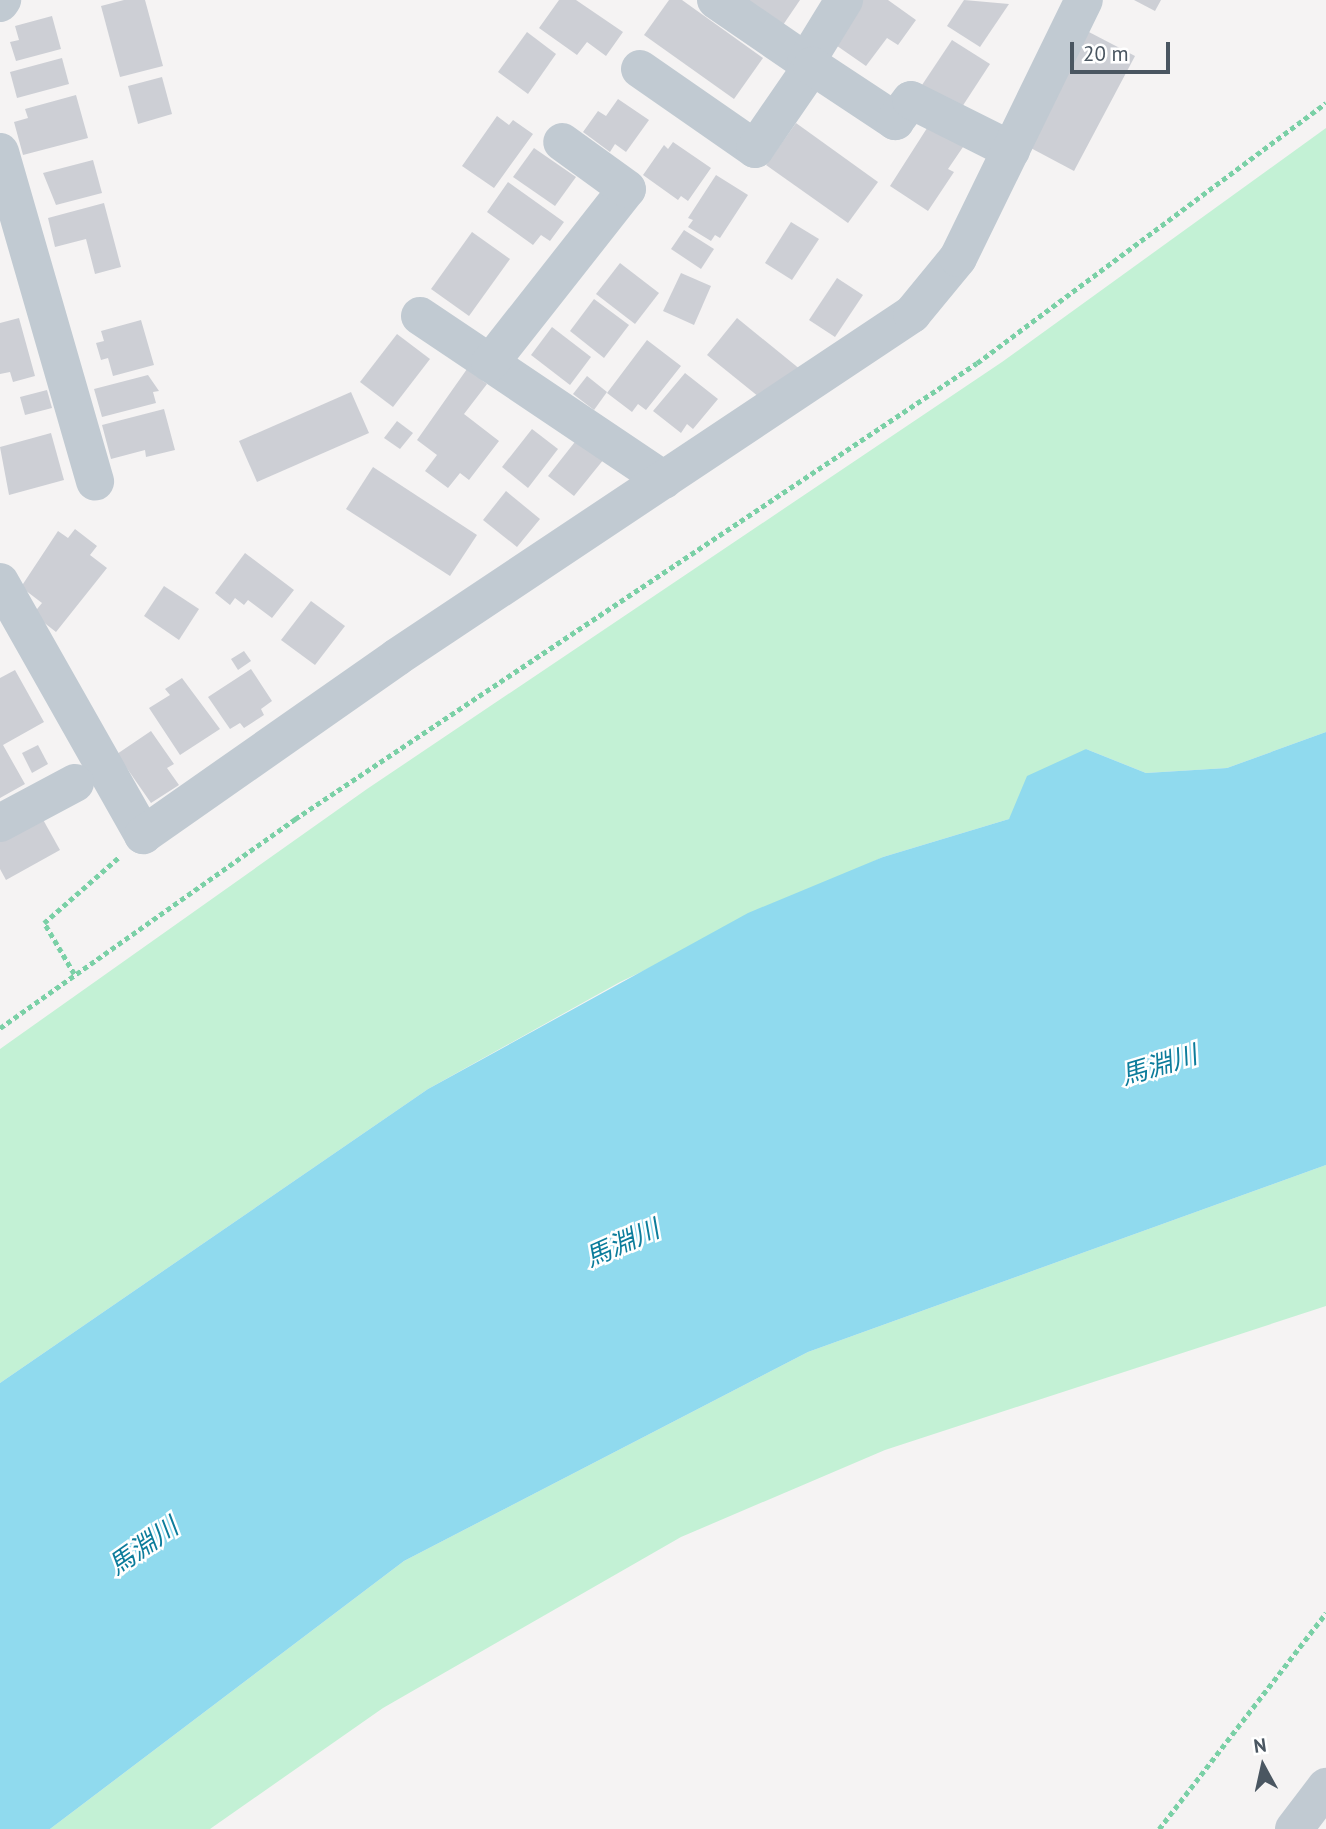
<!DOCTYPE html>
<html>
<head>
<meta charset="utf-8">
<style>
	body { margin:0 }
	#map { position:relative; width:1326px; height:1829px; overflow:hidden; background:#f5f3f3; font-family:"PT Sans","Noto Sans JP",sans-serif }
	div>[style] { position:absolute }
	.green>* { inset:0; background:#c3f1d5 }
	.water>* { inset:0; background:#90daee }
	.building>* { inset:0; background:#cdcfd5 }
	.path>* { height:4.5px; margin-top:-2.25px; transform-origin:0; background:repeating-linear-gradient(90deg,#7ad0a6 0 5px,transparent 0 8.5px) }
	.minor>* { height:38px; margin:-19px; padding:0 19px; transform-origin:19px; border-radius:19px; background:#c1cad2 }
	span { translate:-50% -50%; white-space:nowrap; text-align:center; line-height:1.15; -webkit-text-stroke:5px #fff; paint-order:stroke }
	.water-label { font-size:26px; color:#0c7c9b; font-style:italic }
	.north { position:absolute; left:1228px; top:1731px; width:70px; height:70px; -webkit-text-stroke:5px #fff; paint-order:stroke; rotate:352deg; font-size:19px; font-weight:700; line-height:28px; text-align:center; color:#4a5661 }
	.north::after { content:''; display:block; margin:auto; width:24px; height:32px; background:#4a5661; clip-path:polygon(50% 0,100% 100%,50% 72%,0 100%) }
	.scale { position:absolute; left:1070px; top:42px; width:100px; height:32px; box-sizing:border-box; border:4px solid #4a5661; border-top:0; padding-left:9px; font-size:21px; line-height:24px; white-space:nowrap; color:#4a5661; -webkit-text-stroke:5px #fff; paint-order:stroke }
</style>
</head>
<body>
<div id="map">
	<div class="green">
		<i style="clip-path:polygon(1326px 128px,1326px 732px,1227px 768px,1146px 773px,1086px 749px,1009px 819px,883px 857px,620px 982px,428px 1089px,0 1383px,0 1049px,367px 789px,1002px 362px)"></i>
		<i style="clip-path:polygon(1326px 1165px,1326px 1306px,885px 1450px,681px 1537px,383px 1708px,210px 1829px,50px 1829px,404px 1561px,808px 1352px)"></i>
	</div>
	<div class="water">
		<i style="clip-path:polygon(1326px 732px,1326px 1165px,808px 1352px,404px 1561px,50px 1829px,0 1829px,0 1383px,428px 1089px,748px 913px,883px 857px,1009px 819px,1027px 776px,1086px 749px,1146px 773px,1227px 768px)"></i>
	</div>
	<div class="building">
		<i style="clip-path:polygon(124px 0,145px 0,163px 66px,120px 77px,101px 6px)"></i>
		<i style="clip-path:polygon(559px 0,576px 0,623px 32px,606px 56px,587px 42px,577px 55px,539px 28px)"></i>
		<i style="clip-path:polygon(669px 0,682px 0,763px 58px,734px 99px,644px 35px)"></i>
		<i style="clip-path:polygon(748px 0,800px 0,783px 25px)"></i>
		<i style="clip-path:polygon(859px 0,888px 0,916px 20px,898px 45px,887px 38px,866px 66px,830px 41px)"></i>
		<i style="clip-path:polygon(964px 0,1009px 4px,980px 47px,947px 26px)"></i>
		<i style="clip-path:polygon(1134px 0,1161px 0,1155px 11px)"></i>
		<i style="clip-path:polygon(52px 16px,61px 49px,16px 61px,10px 42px,19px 40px,15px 26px)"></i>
		<i style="clip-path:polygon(1087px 31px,1135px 56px,1074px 171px,1027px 146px)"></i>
		<i style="clip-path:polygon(527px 32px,556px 54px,528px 94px,498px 72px)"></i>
		<i style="clip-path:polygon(952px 40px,990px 64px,960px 110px,922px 85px)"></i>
		<i style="clip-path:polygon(62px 58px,69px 84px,17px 98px,10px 72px)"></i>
		<i style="clip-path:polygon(162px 77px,172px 114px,138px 124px,128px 86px)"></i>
		<i style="clip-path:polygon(76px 95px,88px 138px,23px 155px,14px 122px,28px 118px,25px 109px)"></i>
		<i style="clip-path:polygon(618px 99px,649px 120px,626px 152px,615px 144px,610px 152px,583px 132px,598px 111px,606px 116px)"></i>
		<i style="clip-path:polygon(497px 116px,509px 125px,513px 120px,533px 134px,494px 188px,462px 166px)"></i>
		<i style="clip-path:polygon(796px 123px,878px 182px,848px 223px,766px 165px)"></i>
		<i style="clip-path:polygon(929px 125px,963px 147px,948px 169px,954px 172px,928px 211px,890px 186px)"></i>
		<i style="clip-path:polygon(673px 142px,711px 168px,688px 201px,681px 196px,678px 200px,643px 175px,664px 145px,668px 149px)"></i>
		<i style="clip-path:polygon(534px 148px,576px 177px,555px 206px,513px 177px)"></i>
		<i style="clip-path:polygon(93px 160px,102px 193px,56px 205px,43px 173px)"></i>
		<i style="clip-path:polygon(716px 175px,748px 195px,720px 238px,715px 235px,711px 241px,688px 227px,693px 220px,688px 218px)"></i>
		<i style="clip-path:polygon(508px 182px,564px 222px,550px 241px,541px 235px,533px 245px,487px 212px)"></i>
		<i style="clip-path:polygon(104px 203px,121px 267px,95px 274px,86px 239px,55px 247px,48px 218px)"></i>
		<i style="clip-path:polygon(791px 222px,819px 239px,792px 280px,765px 263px)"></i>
		<i style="clip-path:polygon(684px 230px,714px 249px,701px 269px,671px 249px)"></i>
		<i style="clip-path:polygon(472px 232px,510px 259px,469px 316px,431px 289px)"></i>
		<i style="clip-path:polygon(620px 263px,659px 293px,635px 324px,596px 294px)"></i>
		<i style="clip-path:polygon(681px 273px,711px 286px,694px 325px,663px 311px)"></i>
		<i style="clip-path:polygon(837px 278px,863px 295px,835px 337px,809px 320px)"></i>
		<i style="clip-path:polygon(594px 299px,629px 325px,604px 358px,570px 331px)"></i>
		<i style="clip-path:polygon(19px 318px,35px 376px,13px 382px,10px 372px,0 374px,0 323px)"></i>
		<i style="clip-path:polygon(737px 318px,801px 370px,764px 401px,707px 355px)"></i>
		<i style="clip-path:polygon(141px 320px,154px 365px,113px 376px,108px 358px,101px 360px,96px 343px,104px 341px,101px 331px)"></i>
		<i style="clip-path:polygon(552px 327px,591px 357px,570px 385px,531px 355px)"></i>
		<i style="clip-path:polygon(397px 334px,430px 359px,393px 407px,360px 382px)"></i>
		<i style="clip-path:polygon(647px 340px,681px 366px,646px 410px,638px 404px,632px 412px,607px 393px)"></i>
		<i style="clip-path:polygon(467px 369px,487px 384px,464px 414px,499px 441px,469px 480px,460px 473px,448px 488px,425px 471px,437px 455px,417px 440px)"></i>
		<i style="clip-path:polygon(685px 373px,718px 399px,693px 429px,687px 424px,681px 433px,653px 411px)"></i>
		<i style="clip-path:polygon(148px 375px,159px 391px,153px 392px,156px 403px,102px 417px,94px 389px)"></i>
		<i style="clip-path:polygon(587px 376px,607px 392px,594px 410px,573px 394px)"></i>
		<i style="clip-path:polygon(47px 390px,52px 408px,25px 415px,20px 397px)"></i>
		<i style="clip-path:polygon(351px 392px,369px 433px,257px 482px,239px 441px)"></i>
		<i style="clip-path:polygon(164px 409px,175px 450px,146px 457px,145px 450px,111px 459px,102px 425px)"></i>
		<i style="clip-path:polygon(397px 421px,413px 433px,400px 449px,384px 438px)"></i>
		<i style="clip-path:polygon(532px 429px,558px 449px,528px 488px,502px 467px)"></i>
		<i style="clip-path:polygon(51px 433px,64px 480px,9px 495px,0 447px)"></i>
		<i style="clip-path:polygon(578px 438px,604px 459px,574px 496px,548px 476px)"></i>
		<i style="clip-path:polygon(373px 467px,477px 535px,450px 576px,346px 509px)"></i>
		<i style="clip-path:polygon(506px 491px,540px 519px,517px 547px,483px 520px)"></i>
		<i style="clip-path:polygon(75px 529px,97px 546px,90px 555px,107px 568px,56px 632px,33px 614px,42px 603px,21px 587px,58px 531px,68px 538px)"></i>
		<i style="clip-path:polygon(245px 553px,294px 590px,272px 618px,248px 600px,244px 605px,235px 598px,230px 605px,215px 593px)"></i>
		<i style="clip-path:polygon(164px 586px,199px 609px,179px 640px,144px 616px)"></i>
		<i style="clip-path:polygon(311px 601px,345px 626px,315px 665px,281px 640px)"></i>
		<i style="clip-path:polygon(244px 651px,251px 661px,238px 670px,231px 659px)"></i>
		<i style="clip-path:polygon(251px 669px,272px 701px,261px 709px,264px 715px,244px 728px,240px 723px,230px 729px,208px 697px)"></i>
		<i style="clip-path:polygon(15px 670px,44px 722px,3px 745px,25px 784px,0 798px,0 678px)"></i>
		<i style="clip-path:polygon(182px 678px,220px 729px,180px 755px,149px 708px,170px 695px,165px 689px)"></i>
		<i style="clip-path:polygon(151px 731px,174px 764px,167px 768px,179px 785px,151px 803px,117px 754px)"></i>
		<i style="clip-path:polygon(38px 745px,48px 764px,32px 773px,22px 753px)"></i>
		<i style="clip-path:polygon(41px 816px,60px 850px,6px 880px,0 869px,0 839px)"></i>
	</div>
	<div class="path">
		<i style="left:74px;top:974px;width:59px;rotate:-120.5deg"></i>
		<i style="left:44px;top:923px;width:100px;rotate:-41.3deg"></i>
		<i style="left:0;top:1028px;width:362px;rotate:-35.3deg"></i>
		<i style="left:295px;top:819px;width:820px;rotate:-33.77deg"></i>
		<i style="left:977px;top:363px;width:435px;rotate:-36.7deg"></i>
		<i style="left:1159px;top:1829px;width:273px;rotate:-52.3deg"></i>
	</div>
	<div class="minor">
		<i style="left:716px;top:0;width:116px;rotate:34.5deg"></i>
		<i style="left:0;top:3px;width:4px;rotate:-56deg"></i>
		<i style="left:806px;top:62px;width:73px;rotate:-58.5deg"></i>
		<i style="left:640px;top:69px;width:140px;rotate:34.8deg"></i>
		<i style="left:755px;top:149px;width:101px;rotate:-55.5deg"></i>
		<i style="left:812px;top:66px;width:100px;rotate:33.5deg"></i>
		<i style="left:895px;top:121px;width:26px;rotate:-53deg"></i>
		<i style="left:911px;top:100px;width:112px;rotate:26.6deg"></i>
		<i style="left:0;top:152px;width:343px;rotate:73.9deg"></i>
		<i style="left:420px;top:316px;width:294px;rotate:33.9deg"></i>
		<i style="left:490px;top:363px;width:221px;rotate:-51.8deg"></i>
		<i style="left:627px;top:189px;width:80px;rotate:-144.1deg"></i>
		<i style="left:0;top:582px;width:291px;rotate:60.5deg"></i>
		<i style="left:143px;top:835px;width:310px;rotate:-35deg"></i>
		<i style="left:397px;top:657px;width:619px;rotate:-33.66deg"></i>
		<i style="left:912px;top:314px;width:72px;rotate:-50.6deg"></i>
		<i style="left:958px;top:258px;width:287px;rotate:-64deg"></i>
		<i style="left:0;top:823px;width:85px;rotate:-28.1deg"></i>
		<i style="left:1294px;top:1829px;width:53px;rotate:-52.7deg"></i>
	</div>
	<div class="water-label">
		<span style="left:1159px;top:1065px;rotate:-17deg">馬淵川</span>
		<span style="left:622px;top:1243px;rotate:-24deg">馬淵川</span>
		<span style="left:143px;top:1546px;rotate:-35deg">馬淵川</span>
	</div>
	<div class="north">N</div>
	<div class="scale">20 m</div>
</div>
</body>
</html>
